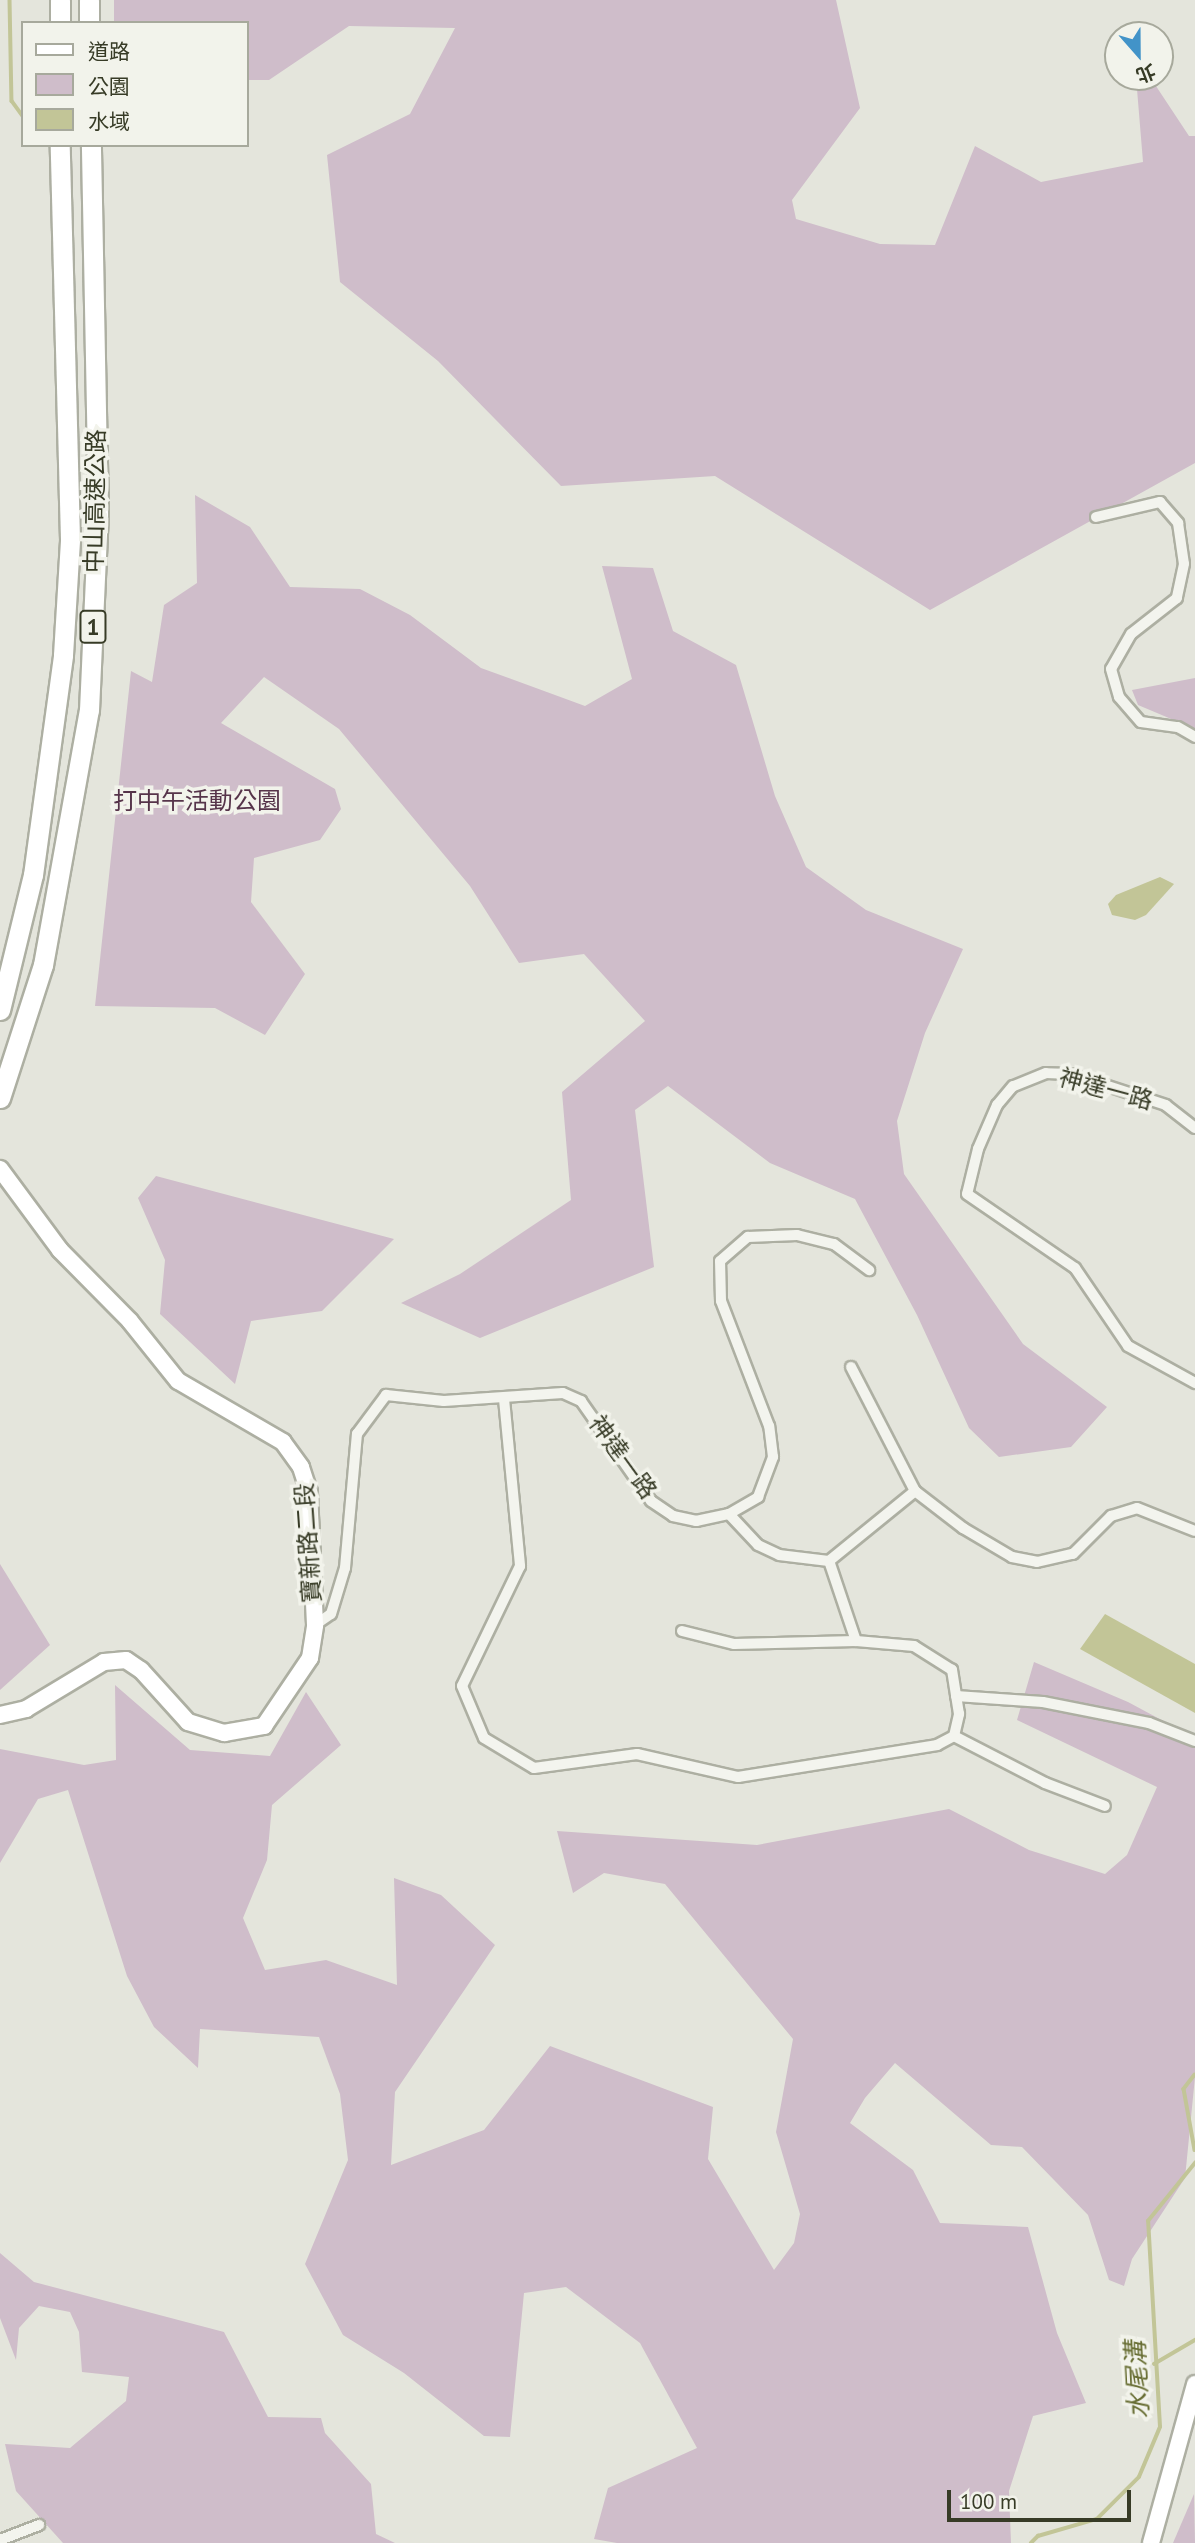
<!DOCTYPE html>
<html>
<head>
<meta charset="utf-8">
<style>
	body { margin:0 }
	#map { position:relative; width:1195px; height:2543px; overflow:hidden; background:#e4e5dc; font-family:"PT Sans","Noto Sans TC",sans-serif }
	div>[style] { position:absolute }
	.green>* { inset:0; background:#cfbdca }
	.water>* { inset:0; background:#c2c597 }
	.stream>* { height:3.5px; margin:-1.75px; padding:0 1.75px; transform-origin:1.75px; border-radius:1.75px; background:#c2c597 }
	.roads { filter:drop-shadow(2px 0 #adafa2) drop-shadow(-2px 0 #adafa2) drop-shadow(0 2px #adafa2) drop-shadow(0 -2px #adafa2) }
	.street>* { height:10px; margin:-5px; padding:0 5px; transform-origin:5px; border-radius:5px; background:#f3f4ee }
	.secondary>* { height:16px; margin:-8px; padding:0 8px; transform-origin:8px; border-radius:8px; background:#fff }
	.highway>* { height:19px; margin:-9.5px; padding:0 9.5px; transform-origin:9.5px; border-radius:9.5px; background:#fff }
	span { translate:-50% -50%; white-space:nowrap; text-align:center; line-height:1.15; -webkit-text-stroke:7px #f2f3eb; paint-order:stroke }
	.shield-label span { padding:2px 5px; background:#f2f3eb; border:2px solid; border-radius:5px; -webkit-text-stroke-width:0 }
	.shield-label { font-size:23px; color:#373b26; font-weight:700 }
	.street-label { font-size:24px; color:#373b26 }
	.park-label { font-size:24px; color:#56344a }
	.water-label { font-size:26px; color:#676d32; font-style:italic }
	.legend { position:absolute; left:21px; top:21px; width:228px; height:126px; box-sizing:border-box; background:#f2f3eb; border:2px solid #a7a99c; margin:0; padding:9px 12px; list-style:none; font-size:21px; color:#373b26 }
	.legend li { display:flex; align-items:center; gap:14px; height:35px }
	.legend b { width:35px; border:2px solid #a7a99c }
	.north { position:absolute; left:1104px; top:21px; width:70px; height:70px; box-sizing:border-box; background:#f2f3eb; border:2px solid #a7a99c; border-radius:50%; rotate:159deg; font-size:19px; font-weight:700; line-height:28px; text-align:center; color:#373b26 }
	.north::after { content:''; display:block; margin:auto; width:24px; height:32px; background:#4293c8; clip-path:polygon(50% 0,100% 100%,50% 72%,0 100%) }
	.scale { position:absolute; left:947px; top:2490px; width:184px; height:32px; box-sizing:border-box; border:4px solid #373b26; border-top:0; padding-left:9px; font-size:21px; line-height:24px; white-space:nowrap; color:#373b26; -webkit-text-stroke:5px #f2f3eb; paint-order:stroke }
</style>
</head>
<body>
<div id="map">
	<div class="green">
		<i style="clip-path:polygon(114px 0,836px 0,860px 108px,792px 200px,796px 219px,880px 244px,935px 245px,975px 146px,1041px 182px,1143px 162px,1136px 77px,1150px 77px,1189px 136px,1195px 136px,1195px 463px,930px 610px,715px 476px,561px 486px,438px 361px,340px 282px,327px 155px,410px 114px,455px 28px,349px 26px,269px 80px,247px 80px,247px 23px,114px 23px)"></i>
		<i style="clip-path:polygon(195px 495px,250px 527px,290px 587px,360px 589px,410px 615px,481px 668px,585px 706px,632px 679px,602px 566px,653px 568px,673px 631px,736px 665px,775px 796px,806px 867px,866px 910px,963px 949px,925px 1033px,897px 1121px,904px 1174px,1023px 1344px,1107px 1407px,1071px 1447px,999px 1457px,969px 1428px,917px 1315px,855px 1199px,770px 1163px,668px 1086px,635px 1110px,654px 1267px,480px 1338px,401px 1303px,460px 1274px,571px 1200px,562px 1092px,645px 1021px,584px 954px,519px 963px,470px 886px,339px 729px,264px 677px,221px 723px,335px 789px,341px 809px,320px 840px,254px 858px,251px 902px,305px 974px,265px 1035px,215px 1008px,95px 1006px,131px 671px,152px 682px,164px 605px,197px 583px)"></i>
		<i style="clip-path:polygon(1195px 678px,1195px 729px,1138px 705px,1132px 690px)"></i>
		<i style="clip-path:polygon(156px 1176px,394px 1239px,322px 1311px,251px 1321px,235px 1384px,160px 1314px,165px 1260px,138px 1198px)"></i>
		<i style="clip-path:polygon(0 1564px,50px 1645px,0 1690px)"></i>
		<i style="clip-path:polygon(1034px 1662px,1128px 1702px,1195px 1738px,1195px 2077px,1185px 2178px,1132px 2259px,1124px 2286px,1109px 2280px,1088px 2215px,1022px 2147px,991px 2145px,895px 2063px,865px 2098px,850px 2123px,913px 2170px,940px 2223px,1028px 2227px,1057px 2333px,1086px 2403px,1033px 2416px,1009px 2491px,1011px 2543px,617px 2543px,594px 2539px,608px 2488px,697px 2448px,640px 2343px,566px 2287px,524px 2293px,510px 2437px,484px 2436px,404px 2373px,343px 2335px,305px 2264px,348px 2160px,340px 2094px,319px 2037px,200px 2029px,198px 2068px,154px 2027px,127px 1976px,68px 1790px,38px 1799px,0 1863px,0 1749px,84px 1765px,116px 1760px,115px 1685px,190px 1750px,270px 1756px,306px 1692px,341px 1745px,272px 1805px,267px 1860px,243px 1918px,265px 1970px,326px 1960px,397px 1985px,394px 1878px,441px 1895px,495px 1945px,395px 2092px,391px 2165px,484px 2130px,550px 2046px,713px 2107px,708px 2159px,774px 2270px,794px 2243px,800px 2214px,776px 2132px,793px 2039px,665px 1884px,604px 1873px,573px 1893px,557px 1831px,757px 1845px,949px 1809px,1029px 1850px,1105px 1874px,1127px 1855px,1157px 1787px,1017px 1720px)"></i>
		<i style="clip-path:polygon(0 2253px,34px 2282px,224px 2332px,268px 2417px,321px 2418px,325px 2433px,371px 2484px,376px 2534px,395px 2543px,63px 2543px,16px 2491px,5px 2444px,70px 2448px,126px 2401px,129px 2377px,82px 2372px,79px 2332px,70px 2312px,39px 2306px,19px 2328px,16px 2360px,0 2318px)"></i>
		<i style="clip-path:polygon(1194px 2494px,1195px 2543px,1173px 2543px)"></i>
	</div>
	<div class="water">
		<i style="clip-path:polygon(1160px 877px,1174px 884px,1146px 915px,1135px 920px,1112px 915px,1108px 904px,1116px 895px)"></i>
		<i style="clip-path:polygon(1105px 1614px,1195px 1664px,1195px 1713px,1080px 1649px)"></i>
	</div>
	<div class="stream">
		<i style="left:10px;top:0;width:101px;rotate:88.9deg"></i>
		<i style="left:12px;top:101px;width:19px;rotate:54deg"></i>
		<i style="left:1195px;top:2075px;width:18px;rotate:128deg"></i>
		<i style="left:1184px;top:2089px;width:62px;rotate:79.8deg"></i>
		<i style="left:1154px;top:2364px;width:48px;rotate:-30.3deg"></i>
		<i style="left:1031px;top:2543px;width:10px;rotate:-45deg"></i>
		<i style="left:1038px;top:2536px;width:61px;rotate:-16.1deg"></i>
		<i style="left:1097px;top:2519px;width:59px;rotate:-45deg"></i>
		<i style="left:1139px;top:2477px;width:54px;rotate:-67.2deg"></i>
		<i style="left:1160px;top:2427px;width:206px;rotate:-93.3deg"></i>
		<i style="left:1148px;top:2221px;width:75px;rotate:-51deg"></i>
	</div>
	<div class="roads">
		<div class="street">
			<i style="left:1096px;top:517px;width:66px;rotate:-13.2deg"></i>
			<i style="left:1160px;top:502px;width:28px;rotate:49deg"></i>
			<i style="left:1178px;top:523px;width:41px;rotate:81.7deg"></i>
			<i style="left:1184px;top:564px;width:35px;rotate:102deg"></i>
			<i style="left:1177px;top:598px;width:58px;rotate:142deg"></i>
			<i style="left:1131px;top:634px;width:40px;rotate:119.7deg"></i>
			<i style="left:1111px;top:669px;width:29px;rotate:74deg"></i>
			<i style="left:1119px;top:697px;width:33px;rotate:49deg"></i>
			<i style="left:1141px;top:722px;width:37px;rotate:8deg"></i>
			<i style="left:1178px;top:727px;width:20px;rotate:30deg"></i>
			<i style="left:1195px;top:1128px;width:37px;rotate:-142deg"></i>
			<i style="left:1166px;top:1105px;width:100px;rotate:-161.9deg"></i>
			<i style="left:1071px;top:1074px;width:25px;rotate:-178deg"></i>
			<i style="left:1046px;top:1073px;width:35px;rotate:158deg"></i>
			<i style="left:1013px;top:1086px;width:25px;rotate:130deg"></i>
			<i style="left:997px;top:1105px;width:48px;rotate:113.4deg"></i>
			<i style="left:978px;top:1149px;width:46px;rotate:103.7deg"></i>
			<i style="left:967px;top:1194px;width:131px;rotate:34.4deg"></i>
			<i style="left:1075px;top:1268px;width:94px;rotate:55.8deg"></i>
			<i style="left:1128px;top:1346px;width:77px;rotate:28.9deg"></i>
			<i style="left:851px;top:1367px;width:140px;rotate:62.7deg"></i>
			<i style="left:504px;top:1399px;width:168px;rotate:84.5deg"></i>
			<i style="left:520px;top:1566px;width:133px;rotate:115.8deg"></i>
			<i style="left:462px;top:1686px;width:56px;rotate:67.1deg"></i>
			<i style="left:484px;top:1738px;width:58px;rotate:31deg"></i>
			<i style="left:534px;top:1768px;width:104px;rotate:-7.7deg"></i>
			<i style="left:637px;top:1754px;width:104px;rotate:12.8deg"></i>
			<i style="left:738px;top:1777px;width:202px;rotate:-9.1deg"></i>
			<i style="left:937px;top:1745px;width:19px;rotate:-28deg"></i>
			<i style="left:954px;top:1736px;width:23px;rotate:-77deg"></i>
			<i style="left:959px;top:1714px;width:45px;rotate:-99deg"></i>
			<i style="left:952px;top:1670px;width:45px;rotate:-147.7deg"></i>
			<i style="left:914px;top:1646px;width:58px;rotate:-175.1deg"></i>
			<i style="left:856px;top:1641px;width:84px;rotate:-108.6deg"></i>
			<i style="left:729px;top:1514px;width:34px;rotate:-30deg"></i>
			<i style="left:758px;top:1497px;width:43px;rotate:-69.4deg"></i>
			<i style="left:773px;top:1457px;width:31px;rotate:-97deg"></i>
			<i style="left:769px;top:1426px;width:134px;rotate:-111deg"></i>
			<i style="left:721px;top:1301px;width:40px;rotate:-91.4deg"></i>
			<i style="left:720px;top:1261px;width:37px;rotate:-41deg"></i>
			<i style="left:748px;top:1237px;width:49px;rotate:-2.3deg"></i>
			<i style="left:797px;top:1235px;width:38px;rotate:14deg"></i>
			<i style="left:834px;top:1244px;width:44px;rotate:36.6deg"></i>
			<i style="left:315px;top:1625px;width:19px;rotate:-35deg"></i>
			<i style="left:331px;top:1614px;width:48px;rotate:-73.1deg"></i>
			<i style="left:345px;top:1568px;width:135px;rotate:-84.9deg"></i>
			<i style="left:357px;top:1434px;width:49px;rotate:-53.4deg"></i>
			<i style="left:386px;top:1395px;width:58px;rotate:5.9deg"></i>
			<i style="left:444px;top:1401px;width:119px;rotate:-3.8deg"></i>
			<i style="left:563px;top:1393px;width:20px;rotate:24deg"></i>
			<i style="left:581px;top:1401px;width:122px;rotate:55deg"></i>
			<i style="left:651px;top:1501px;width:27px;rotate:34deg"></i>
			<i style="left:673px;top:1516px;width:24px;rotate:12deg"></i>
			<i style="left:696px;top:1521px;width:34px;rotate:-12deg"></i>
			<i style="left:729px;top:1514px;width:42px;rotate:46.9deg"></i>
			<i style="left:758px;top:1545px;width:23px;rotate:25deg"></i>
			<i style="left:779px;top:1555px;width:50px;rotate:6.8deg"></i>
			<i style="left:829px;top:1561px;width:111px;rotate:-39.1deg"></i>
			<i style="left:915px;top:1491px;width:61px;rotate:37.6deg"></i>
			<i style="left:963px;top:1528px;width:57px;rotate:30.6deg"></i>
			<i style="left:1012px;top:1557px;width:25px;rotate:11deg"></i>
			<i style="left:1037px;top:1562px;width:37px;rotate:-13deg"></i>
			<i style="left:1073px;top:1554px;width:54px;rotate:-45deg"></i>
			<i style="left:1111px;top:1516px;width:27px;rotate:-17deg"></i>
			<i style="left:1137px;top:1508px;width:62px;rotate:21.6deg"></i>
			<i style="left:682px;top:1631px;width:54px;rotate:14deg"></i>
			<i style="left:734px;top:1644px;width:122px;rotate:-1.4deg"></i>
			<i style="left:956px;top:1696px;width:87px;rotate:3.9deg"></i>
			<i style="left:1043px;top:1702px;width:108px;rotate:11.2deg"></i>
			<i style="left:1149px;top:1723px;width:49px;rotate:21.4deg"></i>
			<i style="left:954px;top:1736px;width:102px;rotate:27.3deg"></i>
			<i style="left:1045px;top:1783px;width:64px;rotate:21deg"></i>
			<i style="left:0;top:2540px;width:42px;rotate:-21deg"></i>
		</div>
		<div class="secondary">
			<i style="left:0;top:1715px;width:27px;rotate:-13deg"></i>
			<i style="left:26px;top:1709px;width:91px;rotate:-31.1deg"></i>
			<i style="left:104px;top:1662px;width:22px;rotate:-5deg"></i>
			<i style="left:126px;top:1660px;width:18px;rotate:34deg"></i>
			<i style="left:141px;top:1670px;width:70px;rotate:47.9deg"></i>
			<i style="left:188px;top:1722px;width:38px;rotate:17deg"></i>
			<i style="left:224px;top:1733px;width:41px;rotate:-9.9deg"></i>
			<i style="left:264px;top:1726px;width:82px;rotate:-55.9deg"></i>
			<i style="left:310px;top:1658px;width:33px;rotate:-81deg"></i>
			<i style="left:315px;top:1625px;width:133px;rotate:-92.6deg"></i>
			<i style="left:309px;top:1492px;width:26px;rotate:-108deg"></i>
			<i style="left:301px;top:1467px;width:31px;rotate:-126deg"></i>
			<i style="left:283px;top:1442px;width:121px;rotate:-149.8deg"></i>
			<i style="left:178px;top:1381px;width:77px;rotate:-128.7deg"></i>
			<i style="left:130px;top:1321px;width:100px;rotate:-134.6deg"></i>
			<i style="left:60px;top:1250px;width:101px;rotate:-126.5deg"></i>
			<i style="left:1151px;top:2543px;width:165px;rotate:-74.5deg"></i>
		</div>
		<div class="highway">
			<i style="left:89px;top:0;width:23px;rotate:90deg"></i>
			<i style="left:60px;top:23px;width:23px;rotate:-90deg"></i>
			<i style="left:0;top:1010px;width:139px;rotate:-76.3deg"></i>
			<i style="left:33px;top:875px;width:222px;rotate:-82.2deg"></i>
			<i style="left:63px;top:655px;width:116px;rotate:-86.5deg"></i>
			<i style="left:70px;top:539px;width:394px;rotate:-91.5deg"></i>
			<i style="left:0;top:1098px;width:140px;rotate:-72.1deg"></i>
			<i style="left:43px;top:965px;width:259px;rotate:-79.8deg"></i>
			<i style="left:89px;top:710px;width:196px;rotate:-87.4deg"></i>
			<i style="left:98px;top:514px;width:369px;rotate:-91.1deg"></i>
		</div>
	</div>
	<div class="shield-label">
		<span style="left:93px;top:627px">1</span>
	</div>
	<div class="street-label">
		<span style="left:95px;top:501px;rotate:-89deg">中山高速公路</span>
		<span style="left:1106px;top:1089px;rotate:15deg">神達一路</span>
		<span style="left:623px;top:1457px;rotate:54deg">神達一路</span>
		<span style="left:308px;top:1543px;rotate:-94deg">寶新路二段</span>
	</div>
	<div class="park-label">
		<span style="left:197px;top:801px">打中午活動公園</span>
	</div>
	<div class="water-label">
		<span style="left:1137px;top:2380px;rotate:-93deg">水尾溝</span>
	</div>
	<ul class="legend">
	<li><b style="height:9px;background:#fff"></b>道路</li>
	<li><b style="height:19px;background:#cfbdca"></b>公園</li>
	<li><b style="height:19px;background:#c2c597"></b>水域</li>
	</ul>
	<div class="north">北</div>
	<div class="scale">100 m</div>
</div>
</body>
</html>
